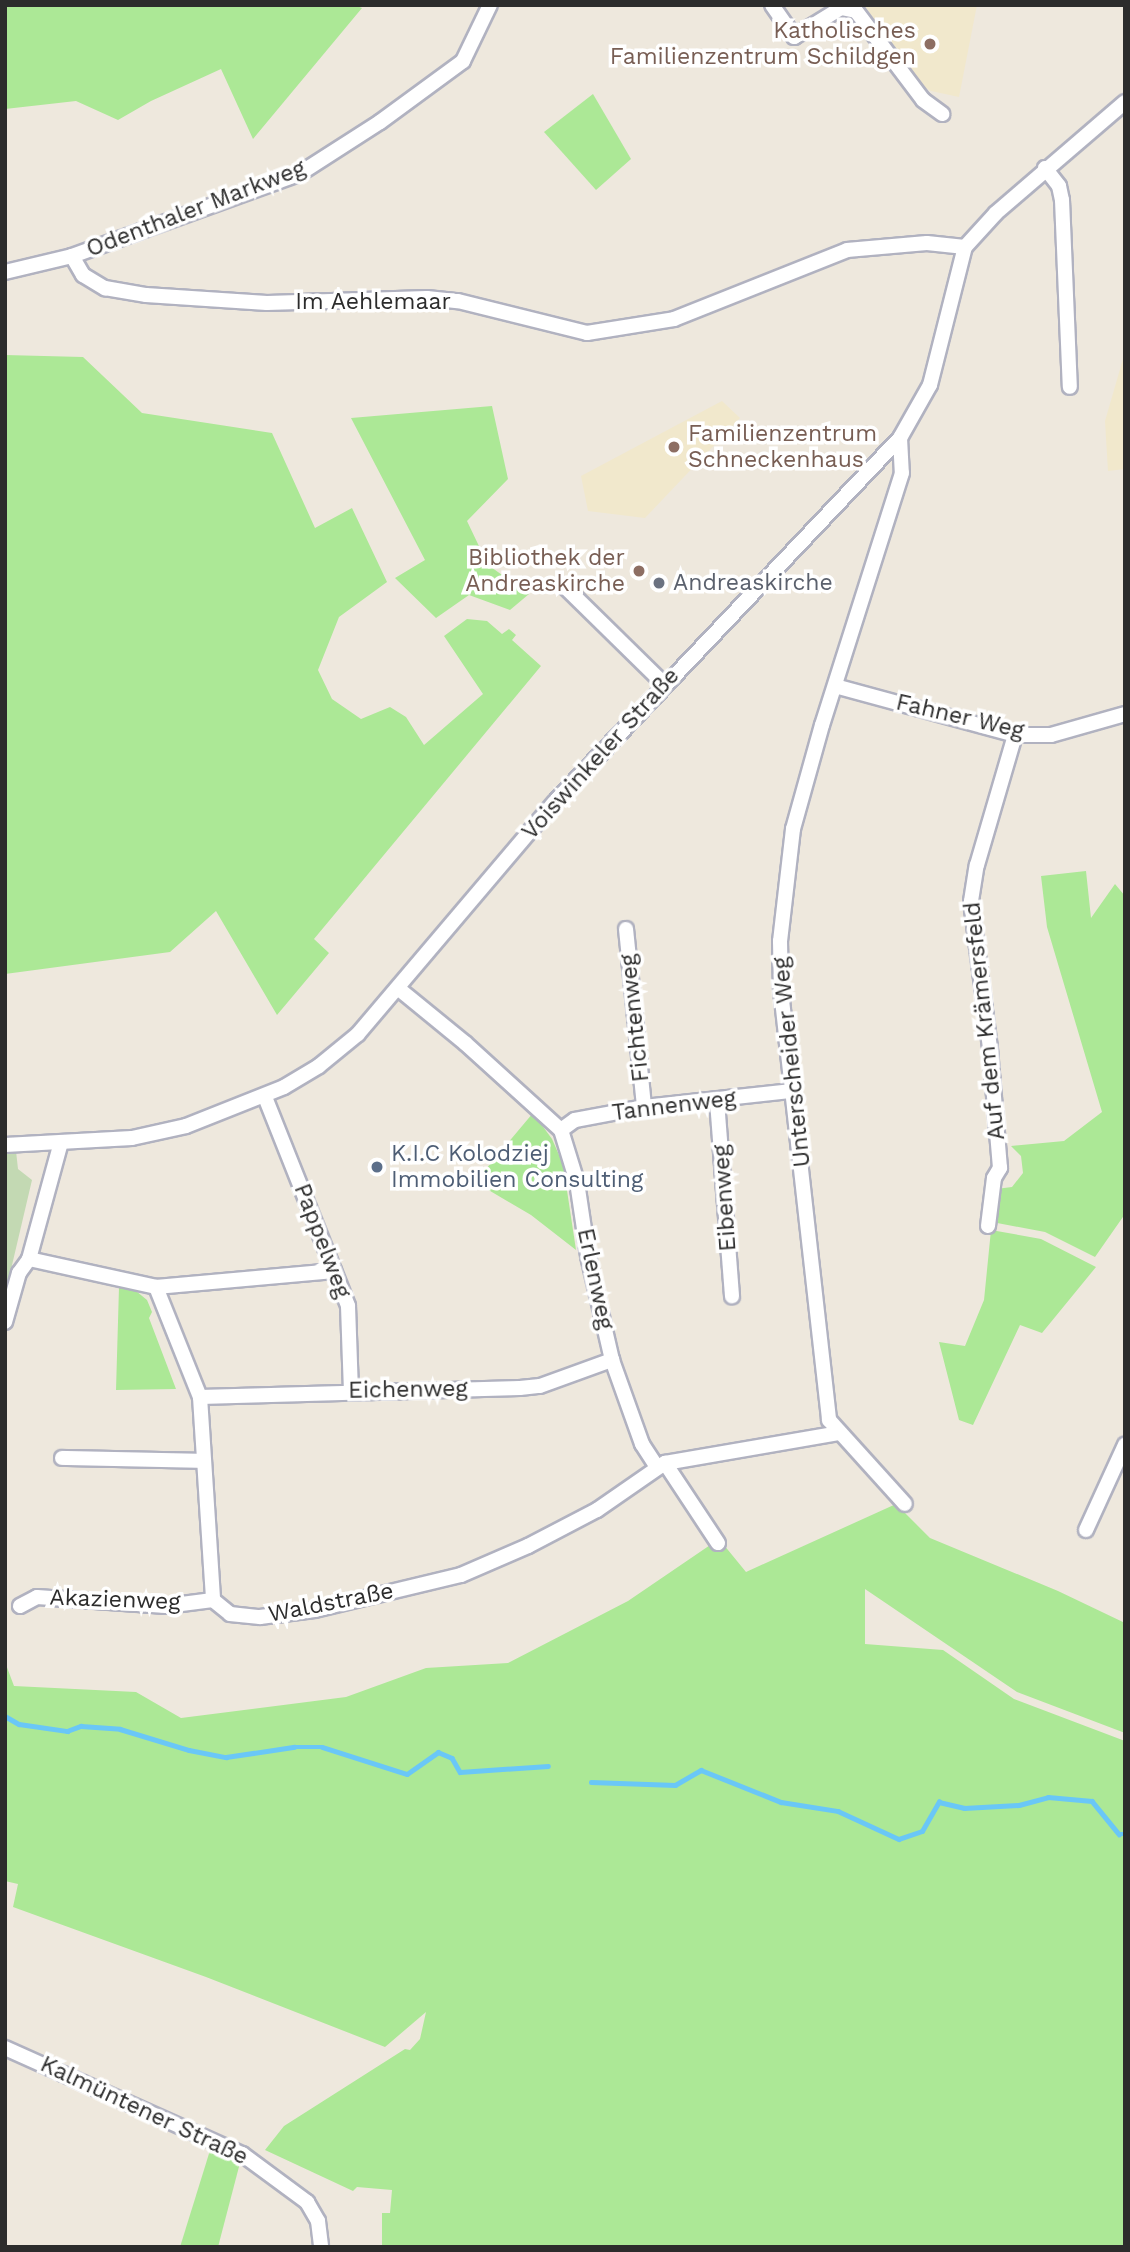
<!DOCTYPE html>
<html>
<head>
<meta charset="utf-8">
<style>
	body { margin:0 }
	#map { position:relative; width:1130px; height:2252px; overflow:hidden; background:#eee8dd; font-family:"Work Sans",sans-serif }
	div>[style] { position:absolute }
	.education>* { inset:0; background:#f1e8cc }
	.green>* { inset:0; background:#ace896 }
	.cemetery>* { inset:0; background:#c3d9b3 }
	.stream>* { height:4.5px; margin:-2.25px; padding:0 2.25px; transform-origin:2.25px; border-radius:2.25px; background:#6ac7f7 }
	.roads { filter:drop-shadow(2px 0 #b1b2c0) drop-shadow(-2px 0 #b1b2c0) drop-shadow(0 2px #b1b2c0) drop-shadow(0 -2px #b1b2c0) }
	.street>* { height:14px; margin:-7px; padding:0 7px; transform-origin:7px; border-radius:7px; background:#fff }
	.dots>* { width:19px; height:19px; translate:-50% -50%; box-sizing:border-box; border:4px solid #fff; border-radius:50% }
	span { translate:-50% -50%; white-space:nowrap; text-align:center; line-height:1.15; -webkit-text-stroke:7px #fff; paint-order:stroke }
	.education-label { font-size:23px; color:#785e54 }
	.right { translate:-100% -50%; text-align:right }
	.left { translate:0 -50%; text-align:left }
	.street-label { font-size:23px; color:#2c2c2c }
	.worship-label { font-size:23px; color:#5b616d }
	.service-label { font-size:23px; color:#4e5e75 }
	.frame { position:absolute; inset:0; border:7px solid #2c2c2c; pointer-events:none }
</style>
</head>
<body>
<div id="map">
	<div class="education">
		<i style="clip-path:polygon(864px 5px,977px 5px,959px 97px,931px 91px,921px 85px)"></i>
		<i style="clip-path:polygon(1125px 352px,1125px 469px,1108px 471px,1105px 421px)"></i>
		<i style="clip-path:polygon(722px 401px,740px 418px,645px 518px,588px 511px,581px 476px)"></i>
	</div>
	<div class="green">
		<i style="clip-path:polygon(5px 5px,354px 5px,362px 8px,253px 139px,221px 69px,151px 101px,118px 120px,76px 101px,5px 109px)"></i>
		<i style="clip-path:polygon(593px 94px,631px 159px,596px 190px,544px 132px)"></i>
		<i style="clip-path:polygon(5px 355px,83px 357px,142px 413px,272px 433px,315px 528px,352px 508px,387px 582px,339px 617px,318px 670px,332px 699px,361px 719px,390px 707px,406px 717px,424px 745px,483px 694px,444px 636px,467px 619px,487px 621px,502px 634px,509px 629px,516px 635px,512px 640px,541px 666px,314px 939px,329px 953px,277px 1015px,216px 911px,170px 952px,5px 974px)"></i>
		<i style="clip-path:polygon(492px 406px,508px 479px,467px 521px,488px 565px,529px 594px,510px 610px,469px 595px,436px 618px,395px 578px,425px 560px,351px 418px)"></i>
		<i style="clip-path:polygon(1086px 871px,1091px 918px,1115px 884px,1125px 896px,1125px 1214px,1095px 1257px,1045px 1232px,992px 1222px,996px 1189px,1012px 1187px,1023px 1173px,1021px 1156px,1011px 1146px,1064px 1141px,1102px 1112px,1047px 927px,1041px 876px)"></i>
		<i style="clip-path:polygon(533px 1113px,552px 1139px,563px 1164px,576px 1250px,531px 1215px,475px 1182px)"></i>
		<i style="clip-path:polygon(991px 1230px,1041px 1239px,1096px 1267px,1042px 1333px,1020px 1325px,973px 1425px,959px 1420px,939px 1342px,965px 1346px,984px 1300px)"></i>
		<i style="clip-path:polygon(119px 1287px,136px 1291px,147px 1300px,152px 1312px,149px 1318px,176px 1389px,116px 1390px)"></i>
		<i style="clip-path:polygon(896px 1504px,930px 1538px,1058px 1591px,1125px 1623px,1125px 1733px,1017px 1692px,865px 1589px,865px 1644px,943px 1650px,1014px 1699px,1125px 1741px,1125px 2247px,382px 2247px,382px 2213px,390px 2213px,392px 2190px,357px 2187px,353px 2191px,265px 2150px,284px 2126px,405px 2049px,410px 2050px,420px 2039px,426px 2012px,385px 2047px,206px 1977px,13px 1907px,18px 1884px,5px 1881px,5px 1662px,14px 1686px,136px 1692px,181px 1718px,346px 1697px,426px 1668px,508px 1663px,628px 1601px,719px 1539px,746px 1572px)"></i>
		<i style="clip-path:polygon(212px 2144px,241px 2159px,218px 2247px,180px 2247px)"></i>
	</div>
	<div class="cemetery">
		<i style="clip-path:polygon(16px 1151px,18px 1169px,32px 1180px,5px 1295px,5px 1152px)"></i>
	</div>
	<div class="stream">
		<i style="left:5px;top:1716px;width:16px;rotate:30deg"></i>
		<i style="left:19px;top:1724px;width:49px;rotate:8.3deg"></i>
		<i style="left:67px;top:1731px;width:15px;rotate:-20deg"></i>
		<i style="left:81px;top:1726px;width:39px;rotate:4deg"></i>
		<i style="left:120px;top:1729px;width:72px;rotate:16.9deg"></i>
		<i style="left:189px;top:1750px;width:38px;rotate:11deg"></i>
		<i style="left:226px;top:1757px;width:69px;rotate:-8.4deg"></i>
		<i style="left:294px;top:1747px;width:28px"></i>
		<i style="left:322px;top:1747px;width:89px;rotate:17.6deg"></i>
		<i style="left:407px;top:1774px;width:38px;rotate:-35deg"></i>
		<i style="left:438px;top:1752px;width:15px;rotate:23deg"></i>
		<i style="left:452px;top:1758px;width:16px;rotate:60deg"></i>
		<i style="left:460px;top:1772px;width:88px;rotate:-3.9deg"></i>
		<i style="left:591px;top:1782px;width:84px;rotate:2deg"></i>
		<i style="left:675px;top:1785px;width:30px;rotate:-30deg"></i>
		<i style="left:701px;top:1770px;width:86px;rotate:21.8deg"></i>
		<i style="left:781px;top:1802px;width:58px;rotate:9deg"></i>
		<i style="left:838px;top:1811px;width:67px;rotate:24.7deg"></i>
		<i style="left:899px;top:1839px;width:24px;rotate:-19deg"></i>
		<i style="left:922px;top:1831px;width:34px;rotate:-60deg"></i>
		<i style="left:939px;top:1802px;width:26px;rotate:13deg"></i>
		<i style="left:964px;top:1808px;width:55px;rotate:-3.1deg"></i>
		<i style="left:1019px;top:1805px;width:30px;rotate:-15deg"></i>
		<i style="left:1048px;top:1797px;width:44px;rotate:5.2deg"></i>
		<i style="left:1092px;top:1801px;width:43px;rotate:50.7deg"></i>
		<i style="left:1119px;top:1834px;width:6px"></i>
	</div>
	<div class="roads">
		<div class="street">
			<i style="left:772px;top:5px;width:39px;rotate:55deg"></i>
			<i style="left:794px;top:37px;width:55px;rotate:-31.7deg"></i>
			<i style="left:841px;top:8px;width:15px;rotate:11deg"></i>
			<i style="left:856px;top:11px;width:111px;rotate:53deg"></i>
			<i style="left:923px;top:100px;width:24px;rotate:36deg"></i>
			<i style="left:1045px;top:168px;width:23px;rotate:52deg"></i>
			<i style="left:1059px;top:186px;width:14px;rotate:78deg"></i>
			<i style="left:1062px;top:200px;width:187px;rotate:87.6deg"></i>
			<i style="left:72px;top:256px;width:22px;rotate:60deg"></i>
			<i style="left:83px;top:275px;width:26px;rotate:31deg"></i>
			<i style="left:105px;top:288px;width:42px;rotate:9.7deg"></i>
			<i style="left:146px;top:295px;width:121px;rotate:3.8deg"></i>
			<i style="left:267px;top:303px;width:160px;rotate:-1.8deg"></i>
			<i style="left:427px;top:298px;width:31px;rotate:6deg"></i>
			<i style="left:458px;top:301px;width:133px;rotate:13.9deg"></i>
			<i style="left:587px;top:333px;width:88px;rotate:-9.1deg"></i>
			<i style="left:674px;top:319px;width:186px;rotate:-21.7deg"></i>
			<i style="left:847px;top:250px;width:80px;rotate:-5deg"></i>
			<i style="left:927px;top:243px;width:38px;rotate:6deg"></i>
			<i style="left:5px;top:272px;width:69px;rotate:-13.4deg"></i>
			<i style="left:72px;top:256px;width:241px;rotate:-19.9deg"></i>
			<i style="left:299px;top:174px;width:96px;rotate:-32.7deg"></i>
			<i style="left:380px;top:122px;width:103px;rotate:-36.3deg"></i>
			<i style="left:463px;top:61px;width:62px;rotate:-64.3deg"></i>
			<i style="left:900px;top:438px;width:35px;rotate:87deg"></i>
			<i style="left:902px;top:473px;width:264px;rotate:107.6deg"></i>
			<i style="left:822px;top:725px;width:108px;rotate:105.6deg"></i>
			<i style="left:793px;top:829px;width:113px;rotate:96.6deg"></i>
			<i style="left:780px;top:941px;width:50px;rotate:88.9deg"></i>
			<i style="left:781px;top:991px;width:432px;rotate:83.6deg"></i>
			<i style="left:829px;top:1420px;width:113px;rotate:47.9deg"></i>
			<i style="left:565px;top:587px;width:139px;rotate:44.4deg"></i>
			<i style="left:835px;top:686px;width:187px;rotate:15.2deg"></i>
			<i style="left:1015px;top:735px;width:36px"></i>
			<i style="left:1051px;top:735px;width:77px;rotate:-15.8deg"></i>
			<i style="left:626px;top:929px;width:179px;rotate:84.2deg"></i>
			<i style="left:399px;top:989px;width:85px;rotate:39.3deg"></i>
			<i style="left:465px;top:1043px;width:130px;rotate:42.2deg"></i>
			<i style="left:561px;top:1130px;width:54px;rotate:72.9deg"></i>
			<i style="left:577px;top:1182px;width:75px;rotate:81.5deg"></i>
			<i style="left:588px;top:1256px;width:107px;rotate:77deg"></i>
			<i style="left:612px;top:1360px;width:89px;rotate:70.3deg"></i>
			<i style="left:642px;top:1444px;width:27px;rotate:57deg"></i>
			<i style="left:265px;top:1097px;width:225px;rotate:68.3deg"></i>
			<i style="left:348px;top:1306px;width:86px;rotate:88deg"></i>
			<i style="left:717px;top:1101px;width:196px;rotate:85.6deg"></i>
			<i style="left:561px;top:1130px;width:17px;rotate:-36deg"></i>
			<i style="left:575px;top:1120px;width:70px;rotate:-10.7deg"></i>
			<i style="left:644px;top:1107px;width:149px;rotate:-6.2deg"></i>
			<i style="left:5px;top:1145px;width:127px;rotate:-3.2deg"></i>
			<i style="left:132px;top:1138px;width:55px;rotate:-12.5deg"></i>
			<i style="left:186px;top:1126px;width:105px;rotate:-21.7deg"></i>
			<i style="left:284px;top:1087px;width:41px;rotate:-31deg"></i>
			<i style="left:319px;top:1066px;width:50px;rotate:-39.4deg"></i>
			<i style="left:358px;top:1034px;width:304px;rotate:-49.7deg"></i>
			<i style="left:555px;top:802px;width:502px;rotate:-46.54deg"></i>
			<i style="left:900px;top:438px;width:61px;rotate:-60.5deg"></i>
			<i style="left:930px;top:385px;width:142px;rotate:-75.8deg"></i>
			<i style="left:965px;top:247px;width:46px;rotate:-47.6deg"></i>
			<i style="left:996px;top:213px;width:170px;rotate:-40.7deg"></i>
			<i style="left:988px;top:1226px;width:48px;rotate:-82.9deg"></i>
			<i style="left:994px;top:1178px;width:12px;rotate:-59deg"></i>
			<i style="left:1000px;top:1168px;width:120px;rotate:-94.8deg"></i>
			<i style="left:990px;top:1048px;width:148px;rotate:-97.4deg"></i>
			<i style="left:971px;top:901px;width:36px;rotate:-81deg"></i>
			<i style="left:977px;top:865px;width:135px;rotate:-73.7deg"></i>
			<i style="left:29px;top:1259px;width:130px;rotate:12.4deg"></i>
			<i style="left:156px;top:1287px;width:118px;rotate:68.2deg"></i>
			<i style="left:200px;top:1397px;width:203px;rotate:86.3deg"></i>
			<i style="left:213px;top:1600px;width:22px;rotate:39deg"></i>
			<i style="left:230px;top:1614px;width:30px;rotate:6deg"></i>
			<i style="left:260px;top:1617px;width:55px;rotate:-7.3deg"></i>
			<i style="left:315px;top:1610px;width:150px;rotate:-13.5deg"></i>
			<i style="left:461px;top:1575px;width:73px;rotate:-23.4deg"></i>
			<i style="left:528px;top:1546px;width:78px;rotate:-27.6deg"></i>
			<i style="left:597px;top:1510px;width:83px;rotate:-34.7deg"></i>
			<i style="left:665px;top:1463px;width:176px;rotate:-9.8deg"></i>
			<i style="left:156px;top:1287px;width:179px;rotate:-5.1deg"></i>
			<i style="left:5px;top:1322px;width:51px;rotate:-74.1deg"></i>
			<i style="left:19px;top:1273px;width:17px;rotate:-54deg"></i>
			<i style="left:29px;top:1259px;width:121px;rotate:-74.7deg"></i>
			<i style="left:200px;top:1397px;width:320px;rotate:-1.6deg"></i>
			<i style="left:520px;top:1388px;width:20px;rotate:-6deg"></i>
			<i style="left:540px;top:1386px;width:77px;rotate:-19.9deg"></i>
			<i style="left:62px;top:1458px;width:140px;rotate:1.2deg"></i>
			<i style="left:665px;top:1463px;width:96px;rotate:56.5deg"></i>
			<i style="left:1086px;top:1530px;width:94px;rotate:-65.4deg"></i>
			<i style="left:20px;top:1606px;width:19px;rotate:-28deg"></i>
			<i style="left:37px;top:1597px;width:129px;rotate:4deg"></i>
			<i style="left:166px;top:1606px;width:47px;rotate:-7.3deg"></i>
			<i style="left:5px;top:2048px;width:260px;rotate:24.1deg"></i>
			<i style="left:242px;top:2154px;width:81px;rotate:36.4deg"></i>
			<i style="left:307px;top:2202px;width:22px;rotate:60deg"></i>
			<i style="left:318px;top:2221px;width:26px;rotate:83deg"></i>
		</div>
	</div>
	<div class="dots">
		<i style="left:930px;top:44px;background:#8d6e63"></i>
		<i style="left:674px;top:447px;background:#8d6e63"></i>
		<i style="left:639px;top:571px;background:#8d6e63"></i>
		<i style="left:659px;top:583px;background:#6b7280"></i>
		<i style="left:377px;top:1167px;background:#5c6f8a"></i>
	</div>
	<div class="education-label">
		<span class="right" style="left:916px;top:44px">Katholisches<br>Familienzentrum Schildgen</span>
		<span class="left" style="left:688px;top:447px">Familienzentrum<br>Schneckenhaus</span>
		<span class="right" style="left:625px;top:571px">Bibliothek der<br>Andreaskirche</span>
	</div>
	<div class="street-label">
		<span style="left:196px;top:209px;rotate:-21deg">Odenthaler Markweg</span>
		<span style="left:373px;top:302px">Im Aehlemaar</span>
		<span style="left:960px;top:717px;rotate:13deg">Fahner Weg</span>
		<span style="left:601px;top:754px;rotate:-48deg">Voiswinkeler Straße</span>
		<span style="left:635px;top:1018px;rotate:-96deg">Fichtenweg</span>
		<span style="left:985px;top:1021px;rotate:-96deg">Auf dem Krämersfeld</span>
		<span style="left:792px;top:1062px;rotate:-96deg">Unterscheider Weg</span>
		<span style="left:674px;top:1106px;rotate:-7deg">Tannenweg</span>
		<span style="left:725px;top:1198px;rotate:-94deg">Eibenweg</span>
		<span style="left:322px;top:1241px;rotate:69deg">Pappelweg</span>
		<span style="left:595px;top:1279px;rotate:78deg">Erlenweg</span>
		<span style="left:408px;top:1390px;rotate:-1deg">Eichenweg</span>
		<span style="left:115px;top:1600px;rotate:2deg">Akazienweg</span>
		<span style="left:331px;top:1603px;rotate:-11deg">Waldstraße</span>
		<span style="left:144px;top:2111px;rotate:25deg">Kalmüntener Straße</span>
	</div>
	<div class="worship-label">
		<span class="left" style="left:673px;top:583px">Andreaskirche</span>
	</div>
	<div class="service-label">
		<span class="left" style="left:391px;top:1167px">K.I.C Kolodziej<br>Immobilien Consulting</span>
	</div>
	<div class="frame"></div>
</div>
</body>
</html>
